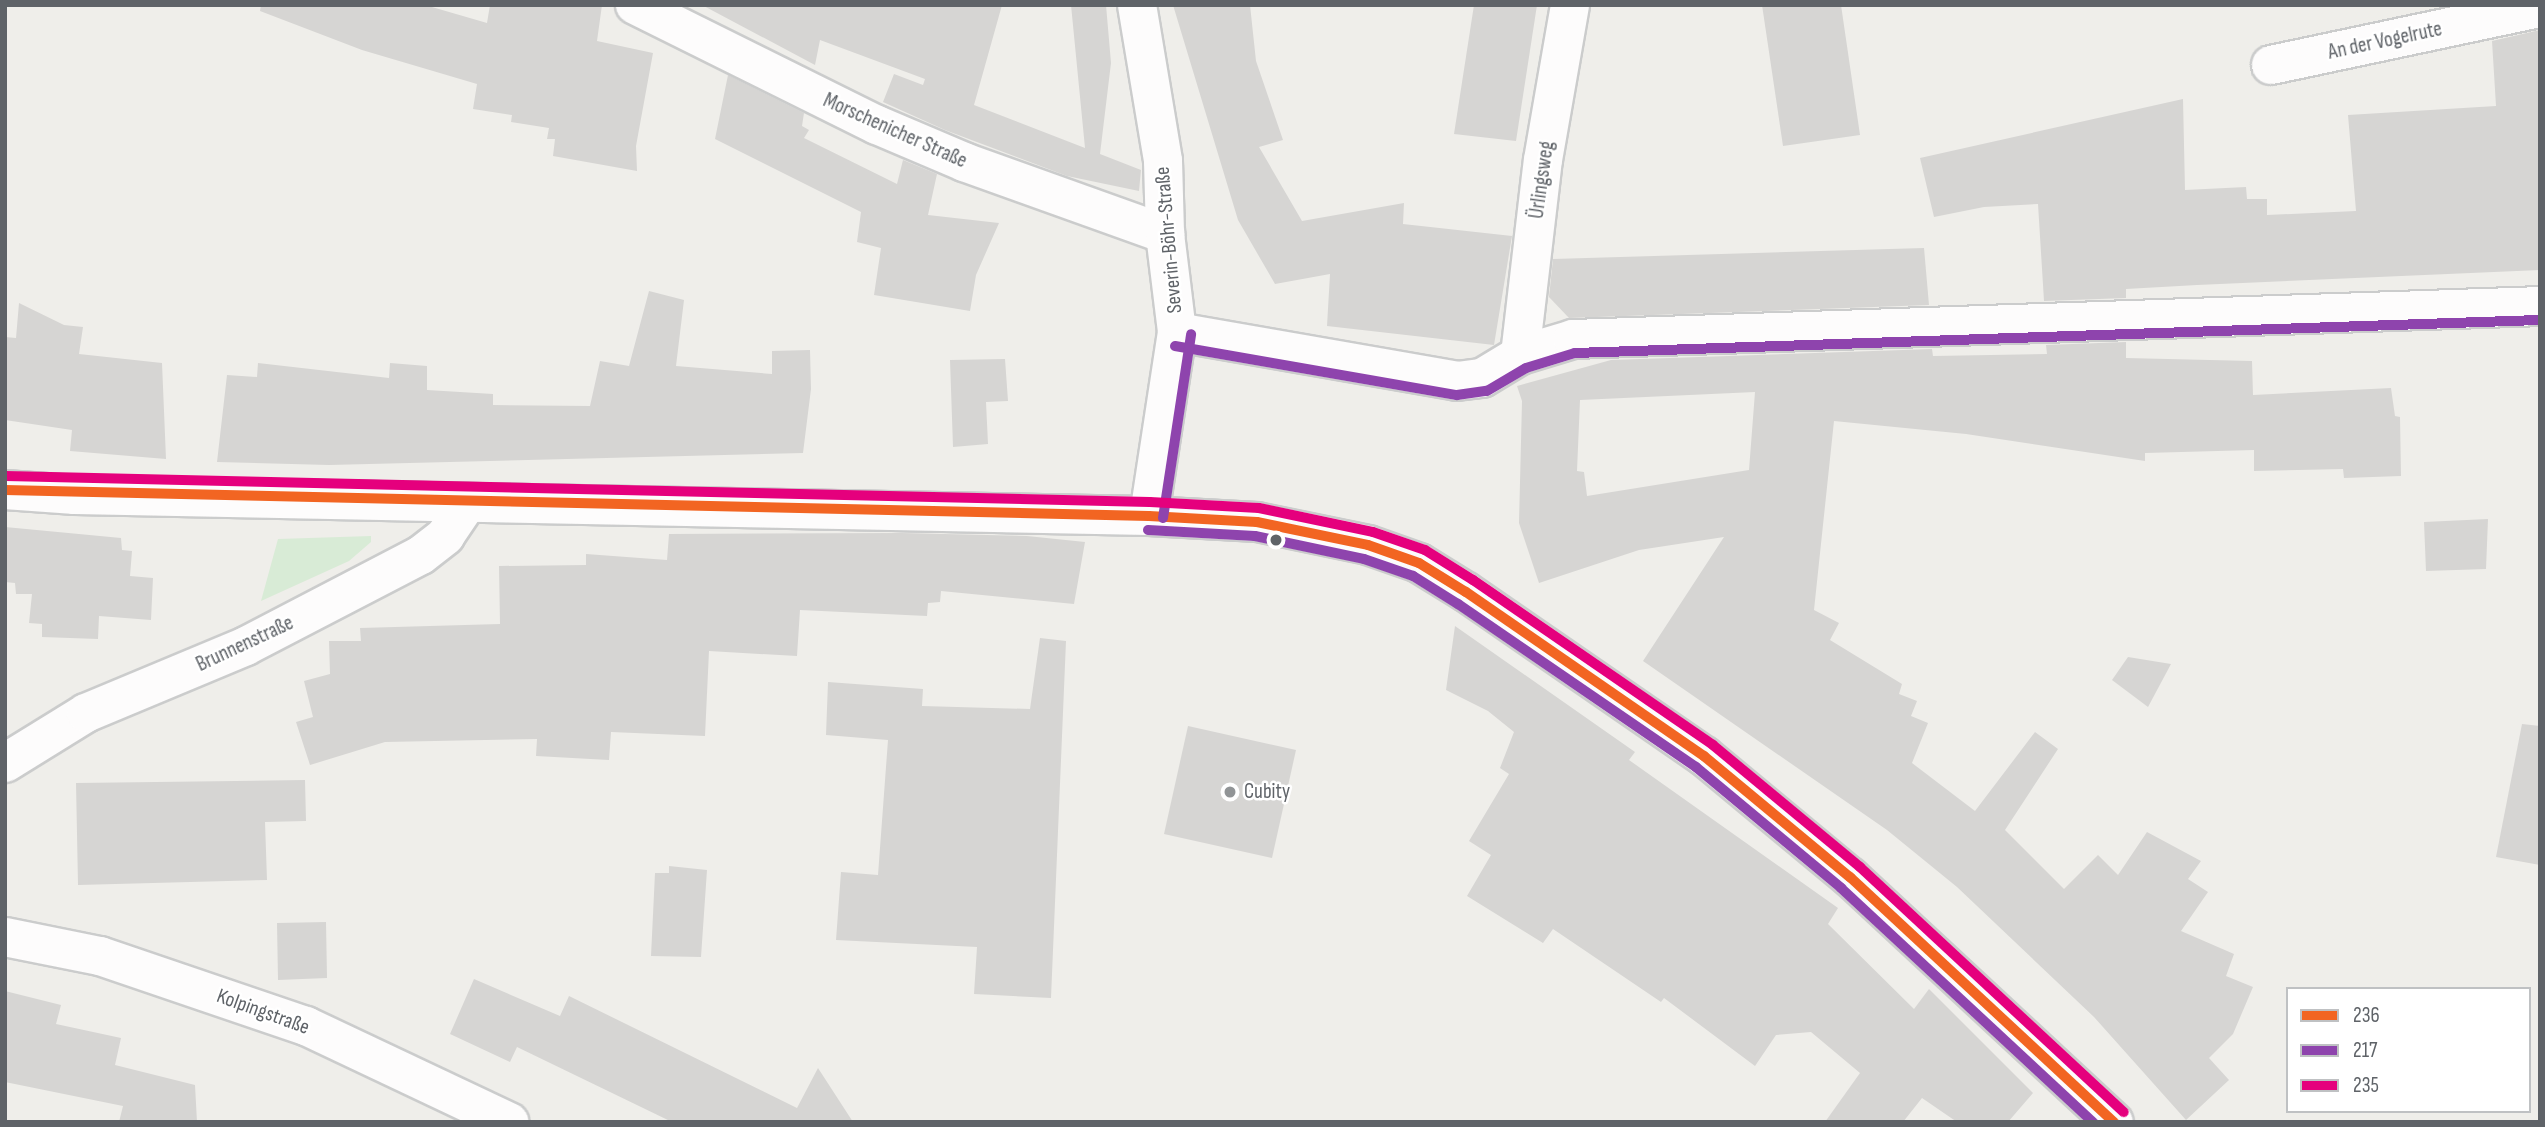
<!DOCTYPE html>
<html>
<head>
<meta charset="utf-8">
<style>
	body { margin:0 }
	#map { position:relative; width:2545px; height:1127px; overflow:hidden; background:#efeeea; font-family:"Sofia Sans Condensed",sans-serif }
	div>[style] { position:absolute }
	.green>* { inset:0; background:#d8ebd6 }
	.building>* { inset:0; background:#d6d5d3 }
	.roads { filter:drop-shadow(2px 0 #cbcccc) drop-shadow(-2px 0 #cbcccc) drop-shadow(0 2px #cbcccc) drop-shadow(0 -2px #cbcccc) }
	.minor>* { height:38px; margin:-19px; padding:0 19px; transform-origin:19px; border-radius:19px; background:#fdfcfc }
	.tertiary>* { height:38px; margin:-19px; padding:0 19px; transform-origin:19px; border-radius:19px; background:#fdfcfc }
	.bus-1>* { height:10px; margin:-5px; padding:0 5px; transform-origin:5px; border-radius:5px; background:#f26522 }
	.bus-2>* { height:10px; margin:-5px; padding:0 5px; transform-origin:5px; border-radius:5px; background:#8e44ad }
	.bus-3>* { height:10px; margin:-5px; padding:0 5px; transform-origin:5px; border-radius:5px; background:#e5007d }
	.dots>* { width:19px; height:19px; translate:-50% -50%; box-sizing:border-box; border:4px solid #fff; border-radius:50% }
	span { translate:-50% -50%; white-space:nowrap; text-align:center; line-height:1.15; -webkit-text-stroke:5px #fff; paint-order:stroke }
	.street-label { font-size:21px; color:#5f6368 }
	.poi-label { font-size:21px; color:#5f6368 }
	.left { translate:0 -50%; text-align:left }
	.frame { position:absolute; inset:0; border:7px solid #5f6368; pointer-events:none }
	.legend { position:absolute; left:2286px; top:987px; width:245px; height:126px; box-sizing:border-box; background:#fff; border:2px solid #bfc1c3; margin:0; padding:9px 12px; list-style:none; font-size:21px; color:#5f6368 }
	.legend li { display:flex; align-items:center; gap:14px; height:35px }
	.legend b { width:35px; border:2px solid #bfc1c3 }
</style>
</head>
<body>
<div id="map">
	<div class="green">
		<i style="clip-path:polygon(371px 536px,371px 542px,349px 561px,261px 601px,278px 539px)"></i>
	</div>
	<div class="building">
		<i style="clip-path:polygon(261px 5px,425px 5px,487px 23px,490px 5px,602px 5px,597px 41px,653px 53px,636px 146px,637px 171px,553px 156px,555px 139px,547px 139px,549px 128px,511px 122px,512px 115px,473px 109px,477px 84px,362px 50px,260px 11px)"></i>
		<i style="clip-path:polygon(702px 5px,1002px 5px,974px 105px,1085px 148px,1071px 5px,1106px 5px,1111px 63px,1100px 154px,1141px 170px,1139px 191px,1067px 176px,945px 130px,883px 102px,894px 74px,923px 85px,925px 79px,820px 40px,815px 65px)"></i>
		<i style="clip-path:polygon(1173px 5px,1250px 5px,1256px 61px,1283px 140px,1259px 147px,1302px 221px,1404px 203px,1403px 224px,1512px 236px,1494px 345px,1327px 326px,1330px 274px,1275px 284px,1238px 220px)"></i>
		<i style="clip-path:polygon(1474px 5px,1537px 5px,1516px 141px,1454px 134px)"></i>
		<i style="clip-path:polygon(1762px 5px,1841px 5px,1860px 135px,1783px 146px)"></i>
		<i style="clip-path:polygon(2540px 30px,2540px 270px,2197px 285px,2126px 289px,2126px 298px,2044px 301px,2038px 204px,1984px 207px,1934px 217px,1920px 158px,2183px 99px,2185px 190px,2246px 187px,2247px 199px,2267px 199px,2267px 215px,2356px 211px,2348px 115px,2496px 106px,2492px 41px)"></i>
		<i style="clip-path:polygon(728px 75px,804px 113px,802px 126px,809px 130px,804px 138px,897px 184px,903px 160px,937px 174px,928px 215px,999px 223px,976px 275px,970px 311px,874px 295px,881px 248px,857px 242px,861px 212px,715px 139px)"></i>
		<i style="clip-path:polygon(1924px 248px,1929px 305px,1569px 318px,1549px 297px,1553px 259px)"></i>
		<i style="clip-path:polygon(649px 291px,684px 300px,676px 366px,772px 374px,772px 351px,810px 350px,811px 389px,803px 453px,329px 465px,217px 462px,227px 375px,257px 377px,258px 363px,389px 378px,390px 363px,427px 366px,427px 390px,493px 394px,493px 405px,590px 406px,600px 361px,629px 366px)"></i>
		<i style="clip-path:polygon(19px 303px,64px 325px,83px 327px,79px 354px,162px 363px,166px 459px,70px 451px,72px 430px,5px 420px,5px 337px,16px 338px)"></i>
		<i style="clip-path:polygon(evenodd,2126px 342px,2126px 358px,2252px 361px,2253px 395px,2391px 388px,2395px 416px,2400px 417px,2401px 476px,2344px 478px,2343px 469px,2254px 471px,2254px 450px,2145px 453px,2145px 461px,1966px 434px,1834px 421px,1814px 610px,1839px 623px,1830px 640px,1902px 684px,1899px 694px,1917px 701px,1911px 716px,1928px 723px,1912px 763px,1975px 811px,2035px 732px,2058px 749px,2005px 830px,2064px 889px,2098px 855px,2118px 875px,2147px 832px,2201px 861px,2188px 879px,2208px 892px,2181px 931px,2234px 954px,2226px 976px,2253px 987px,2233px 1034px,2209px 1058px,2229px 1080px,2186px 1120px,2094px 1017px,1957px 887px,1887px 830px,1643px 661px,1724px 537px,1639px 550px,1539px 583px,1519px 523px,1522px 401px,1517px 386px,1611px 360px,1932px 349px,1933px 356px,2047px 354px,2046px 345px,2126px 342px,1755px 392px,1749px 470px,1587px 496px,1584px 472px,1577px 471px,1580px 400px,1755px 392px)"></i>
		<i style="clip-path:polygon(1005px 359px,1008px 401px,986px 402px,988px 444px,953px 447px,950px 360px)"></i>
		<i style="clip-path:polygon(2488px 519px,2486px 569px,2426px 571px,2424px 522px)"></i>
		<i style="clip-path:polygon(5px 527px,121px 538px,122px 550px,132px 551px,130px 576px,153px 578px,151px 620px,99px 616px,98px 639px,42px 637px,42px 624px,29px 623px,32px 594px,16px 594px,15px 583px,5px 582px)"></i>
		<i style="clip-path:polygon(902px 533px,1027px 536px,1085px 542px,1074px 604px,941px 591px,940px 602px,928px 603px,927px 616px,800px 610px,797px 656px,709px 651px,705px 736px,611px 732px,609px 760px,536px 756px,537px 739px,385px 742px,310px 765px,296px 722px,313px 717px,304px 681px,330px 674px,329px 641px,361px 641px,360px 628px,500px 624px,499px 566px,586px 565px,586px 554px,667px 560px,669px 534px)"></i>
		<i style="clip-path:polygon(1455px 626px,1635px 752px,1629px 760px,1838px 908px,1828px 924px,1914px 1009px,1929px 989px,2033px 1093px,2008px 1122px,1957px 1122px,1922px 1098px,1903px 1122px,1825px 1122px,1860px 1073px,1811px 1032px,1776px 1035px,1755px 1066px,1664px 998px,1661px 1002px,1553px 929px,1543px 943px,1467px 896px,1491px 855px,1469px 841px,1509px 774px,1500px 768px,1514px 732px,1488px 711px,1446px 690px)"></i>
		<i style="clip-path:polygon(1040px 638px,1066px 641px,1051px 998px,974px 994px,977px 947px,836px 940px,841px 872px,878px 875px,888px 740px,826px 735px,828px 682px,923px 689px,922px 706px,1030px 709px)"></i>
		<i style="clip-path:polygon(2128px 657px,2171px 664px,2148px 707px,2112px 680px)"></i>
		<i style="clip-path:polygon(2522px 724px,2540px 726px,2540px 865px,2496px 857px)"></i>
		<i style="clip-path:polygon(1188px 726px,1296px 750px,1272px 858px,1164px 834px)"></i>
		<i style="clip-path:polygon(305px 780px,306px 821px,265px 822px,267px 880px,78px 885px,76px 783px)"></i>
		<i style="clip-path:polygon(669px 866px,707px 870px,701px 957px,651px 956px,655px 873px,669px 873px)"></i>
		<i style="clip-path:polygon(326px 922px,327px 978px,278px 980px,277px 923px)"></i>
		<i style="clip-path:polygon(474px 979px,560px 1016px,569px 996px,797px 1108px,818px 1068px,853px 1122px,672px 1122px,517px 1047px,510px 1062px,450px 1034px)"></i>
		<i style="clip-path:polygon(5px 991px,61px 1005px,56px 1024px,121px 1038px,115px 1065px,195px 1085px,197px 1122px,119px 1122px,123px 1106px,5px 1082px)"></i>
	</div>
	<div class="roads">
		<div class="minor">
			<i style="left:635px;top:5px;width:270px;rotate:26.4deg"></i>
			<i style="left:877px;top:125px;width:95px;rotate:23deg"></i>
			<i style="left:964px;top:162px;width:214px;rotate:19.7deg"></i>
			<i style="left:1137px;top:5px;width:158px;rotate:80.5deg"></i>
			<i style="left:1163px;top:161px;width:73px;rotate:88.4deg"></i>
			<i style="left:1165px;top:234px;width:99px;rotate:83deg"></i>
			<i style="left:1177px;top:332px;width:186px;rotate:98.7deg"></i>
			<i style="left:2271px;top:65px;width:275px;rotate:-12deg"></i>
			<i style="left:1177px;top:332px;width:284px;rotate:9.9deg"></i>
			<i style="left:1457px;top:381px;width:25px;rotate:-7deg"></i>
			<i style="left:1482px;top:378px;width:44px;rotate:-31.2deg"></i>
			<i style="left:1520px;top:355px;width:55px;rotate:-16.8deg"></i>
			<i style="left:1573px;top:339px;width:968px;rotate:-1.95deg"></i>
			<i style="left:1520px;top:355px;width:196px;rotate:-83.3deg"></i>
			<i style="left:1543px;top:160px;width:157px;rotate:-80.1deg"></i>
			<i style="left:5px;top:763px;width:95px;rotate:-31.7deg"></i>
			<i style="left:86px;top:713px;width:173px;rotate:-22.7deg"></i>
			<i style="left:246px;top:646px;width:197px;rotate:-27.5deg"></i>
			<i style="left:421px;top:555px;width:31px;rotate:-38deg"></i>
			<i style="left:445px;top:536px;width:40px;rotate:-56deg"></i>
			<i style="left:5px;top:937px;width:97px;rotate:11.3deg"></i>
			<i style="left:100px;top:956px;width:218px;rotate:18.8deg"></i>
			<i style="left:306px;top:1026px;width:225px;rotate:25.3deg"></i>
		</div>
		<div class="tertiary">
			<i style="left:5px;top:490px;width:70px;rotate:4.1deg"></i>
			<i style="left:75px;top:495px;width:1074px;rotate:1.12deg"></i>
			<i style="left:1149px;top:516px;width:108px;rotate:3.2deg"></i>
			<i style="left:1257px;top:522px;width:113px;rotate:11.7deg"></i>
			<i style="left:1368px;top:545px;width:54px;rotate:19.4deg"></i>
			<i style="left:1419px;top:563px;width:55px;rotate:31.7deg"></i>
			<i style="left:1466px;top:592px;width:289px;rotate:34.6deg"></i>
			<i style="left:1704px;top:756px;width:190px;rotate:39.7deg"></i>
			<i style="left:1850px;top:877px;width:360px;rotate:42.9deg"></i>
		</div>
	</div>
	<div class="bus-1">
		<i style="left:5px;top:490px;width:1144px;rotate:1.3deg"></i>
		<i style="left:1149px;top:516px;width:108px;rotate:3.2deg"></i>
		<i style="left:1257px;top:522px;width:113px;rotate:11.7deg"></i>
		<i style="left:1368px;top:545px;width:54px;rotate:19.4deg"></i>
		<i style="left:1419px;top:563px;width:55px;rotate:31.7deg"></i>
		<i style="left:1466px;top:592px;width:289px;rotate:34.6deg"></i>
		<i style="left:1704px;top:756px;width:190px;rotate:39.7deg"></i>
		<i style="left:1850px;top:877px;width:360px;rotate:42.9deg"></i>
	</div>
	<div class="bus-2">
		<i style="left:1175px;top:346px;width:286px;rotate:9.9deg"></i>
		<i style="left:1457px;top:395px;width:30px;rotate:-8deg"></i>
		<i style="left:1487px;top:391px;width:45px;rotate:-30.5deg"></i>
		<i style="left:1526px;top:368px;width:51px;rotate:-17deg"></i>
		<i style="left:1575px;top:353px;width:966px;rotate:-1.96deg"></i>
		<i style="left:1163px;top:518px;width:186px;rotate:-81.3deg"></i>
		<i style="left:1148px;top:530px;width:107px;rotate:3.2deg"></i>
		<i style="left:1255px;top:536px;width:111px;rotate:11.9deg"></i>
		<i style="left:1364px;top:559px;width:52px;rotate:19.1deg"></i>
		<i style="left:1413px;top:576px;width:53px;rotate:31.9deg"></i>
		<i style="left:1458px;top:604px;width:288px;rotate:34.4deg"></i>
		<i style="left:1696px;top:767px;width:189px;rotate:39.8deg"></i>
		<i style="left:1841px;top:888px;width:344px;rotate:42.9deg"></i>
	</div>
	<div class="bus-3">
		<i style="left:6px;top:476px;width:1144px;rotate:1.3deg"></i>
		<i style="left:1150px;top:502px;width:109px;rotate:3.2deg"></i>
		<i style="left:1259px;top:508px;width:116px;rotate:11.9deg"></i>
		<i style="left:1373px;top:532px;width:55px;rotate:19.1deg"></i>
		<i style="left:1425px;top:550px;width:57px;rotate:32deg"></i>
		<i style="left:1473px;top:580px;width:291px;rotate:34.5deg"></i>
		<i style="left:1713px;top:745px;width:191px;rotate:39.7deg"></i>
		<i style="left:1860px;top:867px;width:360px;rotate:42.9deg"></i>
	</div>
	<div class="dots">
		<i style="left:1276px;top:540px;background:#5f6368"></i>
		<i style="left:1230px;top:792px;background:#919496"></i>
	</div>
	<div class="street-label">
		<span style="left:2385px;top:41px;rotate:-12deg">An der Vogelrute</span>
		<span style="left:895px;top:131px;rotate:24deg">Morschenicher Straße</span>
		<span style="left:1542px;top:180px;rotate:-82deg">Ürlingsweg</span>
		<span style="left:1169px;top:240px;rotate:-95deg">Severin-Böhr-Straße</span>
		<span style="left:245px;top:644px;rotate:-25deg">Brunnenstraße</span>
		<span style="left:263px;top:1012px;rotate:20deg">Kolpingstraße</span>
	</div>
	<div class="poi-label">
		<span class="left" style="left:1244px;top:792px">Cubity</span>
	</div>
	<div class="frame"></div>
	<ul class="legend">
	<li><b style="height:9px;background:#f26522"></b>236</li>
	<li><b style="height:9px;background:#8e44ad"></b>217</li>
	<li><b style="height:9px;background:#e5007d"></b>235</li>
	</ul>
</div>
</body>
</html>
